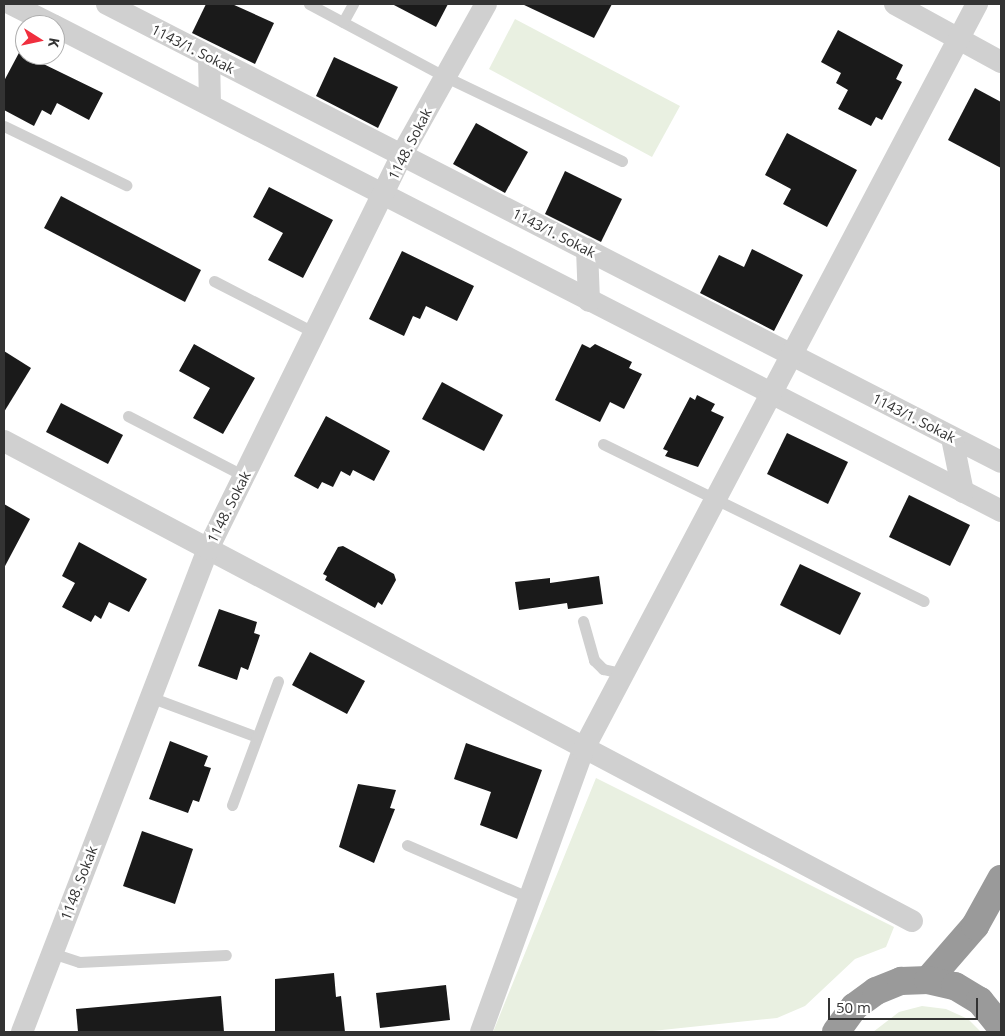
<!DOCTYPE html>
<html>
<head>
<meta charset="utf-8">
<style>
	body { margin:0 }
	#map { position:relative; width:1005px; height:1036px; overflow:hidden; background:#fff; font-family:"Open Sans",sans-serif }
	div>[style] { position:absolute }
	.green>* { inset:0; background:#e9f0e1 }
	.building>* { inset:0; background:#1a1a1a }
	.lane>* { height:11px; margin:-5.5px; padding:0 5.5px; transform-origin:5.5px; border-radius:5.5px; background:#d0d0d0 }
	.street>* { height:22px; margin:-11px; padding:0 11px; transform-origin:11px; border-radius:11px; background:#d0d0d0 }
	.highway>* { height:28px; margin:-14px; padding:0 14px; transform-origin:14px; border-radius:14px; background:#9a9a9a }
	span { translate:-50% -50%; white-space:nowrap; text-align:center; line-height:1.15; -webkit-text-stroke:5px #fff; paint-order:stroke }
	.street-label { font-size:14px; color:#333 }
	.frame { position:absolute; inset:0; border:5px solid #333; pointer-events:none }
	.north { position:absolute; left:15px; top:15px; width:50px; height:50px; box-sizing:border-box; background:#fff; border:1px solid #adadad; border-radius:50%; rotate:100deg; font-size:14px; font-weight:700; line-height:20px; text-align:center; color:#333 }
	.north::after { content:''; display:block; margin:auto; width:18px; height:22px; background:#f02f3e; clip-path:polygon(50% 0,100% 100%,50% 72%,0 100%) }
	.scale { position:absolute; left:828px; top:998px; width:150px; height:22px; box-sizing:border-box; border:2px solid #333; border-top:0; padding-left:6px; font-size:15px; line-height:18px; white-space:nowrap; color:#333; -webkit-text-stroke:4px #fff; paint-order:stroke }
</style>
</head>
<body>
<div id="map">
	<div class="green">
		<i style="clip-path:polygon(515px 19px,680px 106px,652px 157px,489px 69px)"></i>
		<i style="clip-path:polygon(596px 778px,894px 927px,886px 947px,855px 959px,805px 1006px,777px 1018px,643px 1032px,493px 1032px)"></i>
		<i style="clip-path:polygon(922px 1006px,946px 1009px,968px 1019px,981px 1032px,873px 1032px,899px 1012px)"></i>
	</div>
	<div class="building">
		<i style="clip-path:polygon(206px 4px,232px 4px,274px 23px,255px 64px,192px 33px)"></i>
		<i style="clip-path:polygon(392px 4px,448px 4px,436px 27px)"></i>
		<i style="clip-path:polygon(522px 4px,612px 4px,594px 38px)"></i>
		<i style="clip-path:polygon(838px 30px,903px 65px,896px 79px,902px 82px,882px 120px,876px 117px,871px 126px,838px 109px,848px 90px,836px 83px,841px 73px,821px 62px)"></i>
		<i style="clip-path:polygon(21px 49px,25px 55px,103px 93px,89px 120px,57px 103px,51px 115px,42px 110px,34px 126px,4px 110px,4px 81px)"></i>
		<i style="clip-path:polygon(334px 57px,398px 87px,378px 128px,316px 96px)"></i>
		<i style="clip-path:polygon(975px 88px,1001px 102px,1001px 168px,948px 140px)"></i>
		<i style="clip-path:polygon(476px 123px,528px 152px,505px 193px,453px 164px)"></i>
		<i style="clip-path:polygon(787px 133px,857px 170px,827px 227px,783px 204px,791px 189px,765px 175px)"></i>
		<i style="clip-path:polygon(565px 171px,622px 199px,601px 242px,545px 214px)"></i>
		<i style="clip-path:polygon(269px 187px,333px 220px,303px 278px,268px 260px,283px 233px,253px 217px)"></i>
		<i style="clip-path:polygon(61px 196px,201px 270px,185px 302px,44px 228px)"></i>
		<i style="clip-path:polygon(752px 249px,803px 275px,774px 331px,700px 293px,719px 255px,744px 267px)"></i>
		<i style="clip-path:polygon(402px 251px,474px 286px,457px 321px,426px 306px,420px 319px,413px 316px,404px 336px,369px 319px)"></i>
		<i style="clip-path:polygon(194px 344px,255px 378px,223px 434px,193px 418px,210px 388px,179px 371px)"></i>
		<i style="clip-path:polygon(582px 344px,590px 348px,595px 344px,632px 362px,629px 368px,642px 374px,624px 409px,610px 402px,600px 422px,555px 400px)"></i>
		<i style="clip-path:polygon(4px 351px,31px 368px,4px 412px)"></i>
		<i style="clip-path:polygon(442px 382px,503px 415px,484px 451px,422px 419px)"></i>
		<i style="clip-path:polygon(697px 395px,715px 404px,711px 411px,724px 417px,698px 467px,665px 456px,668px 451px,663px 449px,690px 397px,695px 400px)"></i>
		<i style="clip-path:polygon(61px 403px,123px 435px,108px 464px,46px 432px)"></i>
		<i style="clip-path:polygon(326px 416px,390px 451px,374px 481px,353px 470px,350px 476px,341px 471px,333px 487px,322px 482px,318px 489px,294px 476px)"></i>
		<i style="clip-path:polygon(787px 433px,848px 462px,828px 504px,767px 474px)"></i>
		<i style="clip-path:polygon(909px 495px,970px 525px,950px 566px,889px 537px)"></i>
		<i style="clip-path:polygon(4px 504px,30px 519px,4px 568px)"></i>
		<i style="clip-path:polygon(79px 542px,147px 579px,129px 612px,109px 602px,101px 619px,95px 615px,91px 622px,62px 607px,75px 583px,62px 576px)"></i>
		<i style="clip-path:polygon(343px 546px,394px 574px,396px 580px,382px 605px,378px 602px,375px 608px,325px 580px,327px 576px,323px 574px,338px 547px)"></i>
		<i style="clip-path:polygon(800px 564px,861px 593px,840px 635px,780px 605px)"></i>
		<i style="clip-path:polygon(599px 576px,603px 604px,568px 609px,567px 603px,519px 610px,515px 582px,550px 578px,550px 583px)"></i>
		<i style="clip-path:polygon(219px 609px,257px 622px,254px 633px,260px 635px,248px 670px,241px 667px,237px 680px,198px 666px)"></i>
		<i style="clip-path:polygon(310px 652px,365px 681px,347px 714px,292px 685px)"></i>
		<i style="clip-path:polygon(170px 741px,208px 756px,204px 766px,211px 768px,199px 802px,193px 800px,188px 813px,149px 799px)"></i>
		<i style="clip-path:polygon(466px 743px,542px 770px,517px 839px,480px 825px,491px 792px,454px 779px)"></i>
		<i style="clip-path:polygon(358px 784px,396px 790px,390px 808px,395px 809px,374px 863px,339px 847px)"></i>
		<i style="clip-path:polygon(142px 831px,193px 849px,175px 904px,123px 886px)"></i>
		<i style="clip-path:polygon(334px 973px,336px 997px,341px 996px,345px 1032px,275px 1032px,275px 979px)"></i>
		<i style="clip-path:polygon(446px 985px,450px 1020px,380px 1028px,376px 993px)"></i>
		<i style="clip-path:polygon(221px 996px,224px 1032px,78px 1032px,76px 1009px)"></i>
	</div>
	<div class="lane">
		<i style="left:309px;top:4px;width:155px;rotate:28.1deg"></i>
		<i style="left:446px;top:77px;width:195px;rotate:25.5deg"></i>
		<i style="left:343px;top:22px;width:21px;rotate:-61deg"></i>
		<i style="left:4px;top:126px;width:136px;rotate:25.8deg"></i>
		<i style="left:214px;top:281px;width:114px;rotate:27.2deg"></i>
		<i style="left:128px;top:416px;width:131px;rotate:27.3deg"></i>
		<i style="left:603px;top:444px;width:357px;rotate:26.1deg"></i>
		<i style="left:583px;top:621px;width:41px;rotate:74.2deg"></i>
		<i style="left:594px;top:660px;width:13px;rotate:45deg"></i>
		<i style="left:603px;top:669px;width:23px;rotate:13deg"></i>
		<i style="left:150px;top:697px;width:114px;rotate:20.5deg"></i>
		<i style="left:232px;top:805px;width:132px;rotate:-69.6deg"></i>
		<i style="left:407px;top:845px;width:134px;rotate:23.3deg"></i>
		<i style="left:52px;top:953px;width:28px;rotate:18deg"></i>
		<i style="left:79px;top:962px;width:147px;rotate:-2.7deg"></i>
	</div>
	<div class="street">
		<i style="left:11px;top:4px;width:47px;rotate:26.6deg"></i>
		<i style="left:107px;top:4px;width:1004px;rotate:27.13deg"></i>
		<i style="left:895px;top:4px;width:121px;rotate:28.7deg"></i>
		<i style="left:55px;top:26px;width:1063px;rotate:27.14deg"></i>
		<i style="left:209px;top:57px;width:47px;rotate:88.8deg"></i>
		<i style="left:587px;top:249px;width:52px;rotate:87.8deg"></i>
		<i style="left:952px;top:438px;width:55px;rotate:78.5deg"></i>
		<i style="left:4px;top:441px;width:1027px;rotate:27.86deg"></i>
		<i style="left:22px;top:1032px;width:518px;rotate:-68.94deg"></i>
		<i style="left:208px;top:549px;width:438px;rotate:-63.8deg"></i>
		<i style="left:401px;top:156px;width:174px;rotate:-60.8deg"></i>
		<i style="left:481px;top:1032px;width:300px;rotate:-70.1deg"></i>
		<i style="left:583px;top:750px;width:844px;rotate:-62.16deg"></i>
	</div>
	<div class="highway">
		<i style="left:928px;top:980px;width:72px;rotate:-49deg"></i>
		<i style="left:975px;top:926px;width:54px;rotate:-61deg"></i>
		<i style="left:836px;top:1032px;width:31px;rotate:-54deg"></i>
		<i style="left:854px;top:1007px;width:27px;rotate:-36deg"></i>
		<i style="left:876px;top:991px;width:27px;rotate:-22deg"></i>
		<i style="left:901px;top:981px;width:27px;rotate:-2deg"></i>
		<i style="left:928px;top:980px;width:28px;rotate:13deg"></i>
		<i style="left:955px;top:986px;width:29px;rotate:31deg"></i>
		<i style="left:980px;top:1001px;width:33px;rotate:51deg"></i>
	</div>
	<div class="street-label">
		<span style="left:193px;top:49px;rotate:27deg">1143/1. Sokak</span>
		<span style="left:410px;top:144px;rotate:-63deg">1148. Sokak</span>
		<span style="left:554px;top:233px;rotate:27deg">1143/1. Sokak</span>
		<span style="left:914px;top:418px;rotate:27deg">1143/1. Sokak</span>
		<span style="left:229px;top:507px;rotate:-63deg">1148. Sokak</span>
		<span style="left:79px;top:883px;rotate:-69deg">1148. Sokak</span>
	</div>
	<div class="frame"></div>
	<div class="north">K</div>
	<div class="scale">50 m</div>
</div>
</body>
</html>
